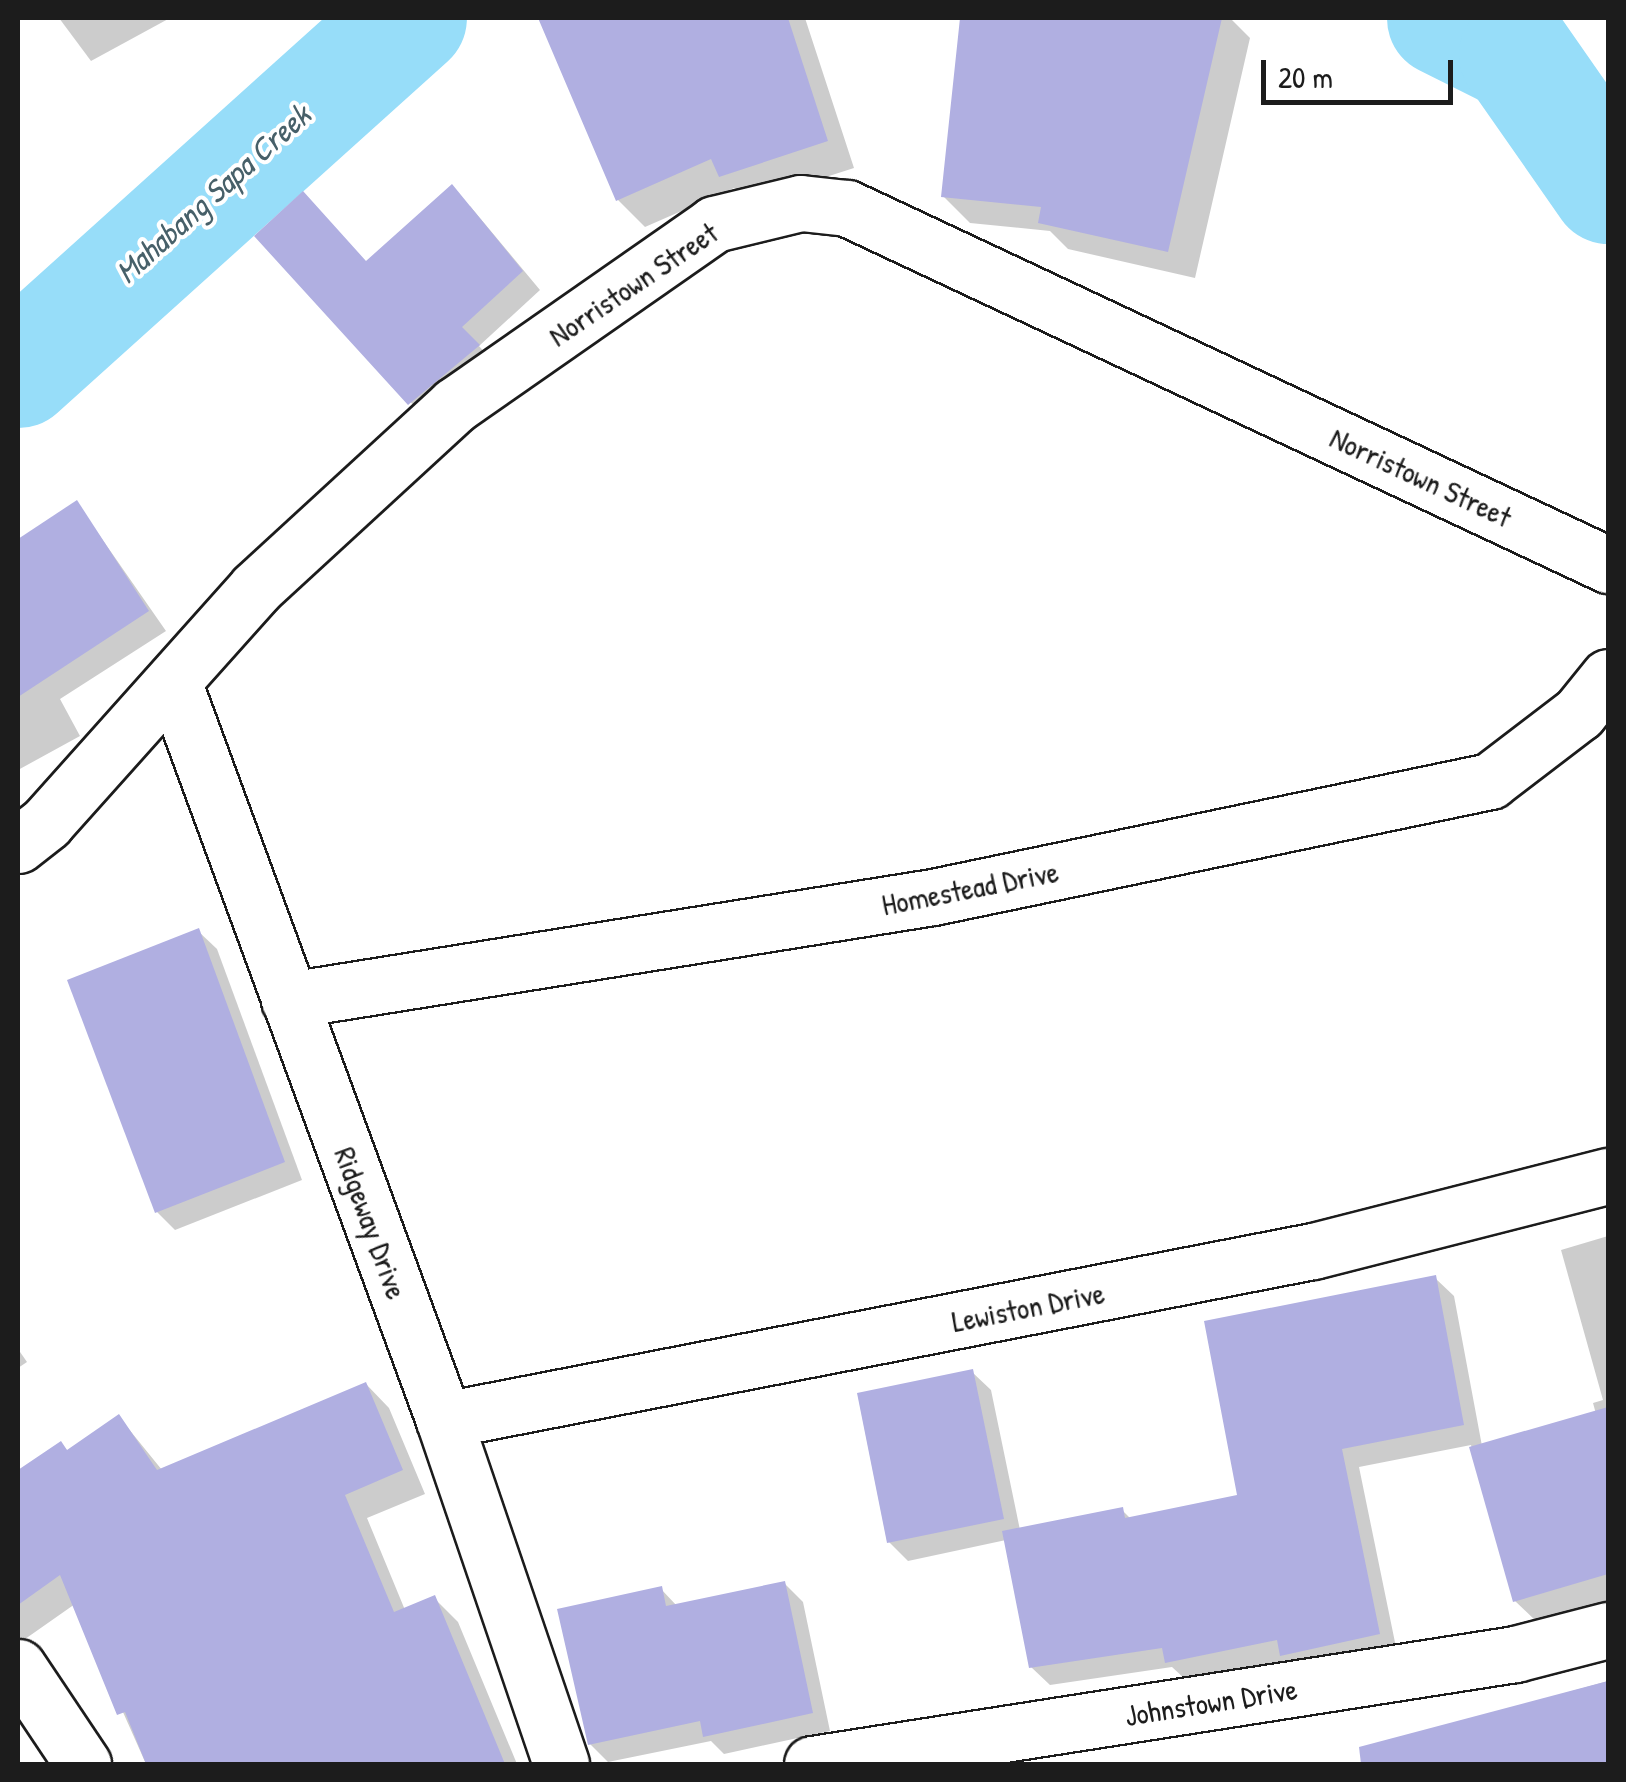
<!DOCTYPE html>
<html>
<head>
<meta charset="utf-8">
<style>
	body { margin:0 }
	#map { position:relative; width:1626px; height:1782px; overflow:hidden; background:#fff; font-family:"Patrick Hand",sans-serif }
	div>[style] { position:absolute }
	.shadow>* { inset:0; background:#0003 }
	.river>* { height:115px; margin:-57.5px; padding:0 57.5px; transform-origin:57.5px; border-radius:57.5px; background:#97ddf9 }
	.building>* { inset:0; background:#b0afe1 }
	.roads { filter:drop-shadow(2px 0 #1c1c1c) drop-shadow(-2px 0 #1c1c1c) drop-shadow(0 2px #1c1c1c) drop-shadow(0 -2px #1c1c1c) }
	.street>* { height:55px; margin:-27.5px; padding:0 27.5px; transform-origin:27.5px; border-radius:27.5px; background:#fff }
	span { translate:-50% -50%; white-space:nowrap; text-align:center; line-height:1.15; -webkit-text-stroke:8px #fff; paint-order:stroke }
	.street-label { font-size:30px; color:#1c1c1c }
	.water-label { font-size:32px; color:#476069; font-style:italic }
	.frame { position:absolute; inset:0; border:20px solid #1c1c1c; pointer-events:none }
	.scale { position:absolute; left:1261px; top:60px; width:192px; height:45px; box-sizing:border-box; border:5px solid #1c1c1c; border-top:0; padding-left:12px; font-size:30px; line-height:35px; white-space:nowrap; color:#1c1c1c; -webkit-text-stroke:8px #fff; paint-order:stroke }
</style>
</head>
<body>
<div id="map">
	<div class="shadow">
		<i style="clip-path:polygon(59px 18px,170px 18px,91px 61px)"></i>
		<i style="clip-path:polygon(541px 18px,805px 18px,854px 168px,748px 202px,734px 188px,645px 227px,618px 200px)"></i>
		<i style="clip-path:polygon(963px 18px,1230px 18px,1250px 38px,1195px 278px,1068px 249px,1050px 231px,970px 223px,943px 196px)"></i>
		<i style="clip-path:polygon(470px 206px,540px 290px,479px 346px,496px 365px,429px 422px,257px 236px,367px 264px)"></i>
		<i style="clip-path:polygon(77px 503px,166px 631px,60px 699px,80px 736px,18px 770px,18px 614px,31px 606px,18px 585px,18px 542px)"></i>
		<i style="clip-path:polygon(198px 931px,217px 949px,302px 1180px,175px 1230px,157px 1212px)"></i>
		<i style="clip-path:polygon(1608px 1236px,1608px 1602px,1538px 1623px,1515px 1601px,1471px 1445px,1359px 1467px,1397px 1652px,1301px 1673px,1288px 1660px,1186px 1680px,1172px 1667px,1050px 1685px,1031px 1667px,1006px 1540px,908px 1561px,889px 1542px,972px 1372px,991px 1390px,1020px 1530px,1122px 1510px,1132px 1520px,1240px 1497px,1435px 1278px,1454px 1296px,1482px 1446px,1596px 1414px,1593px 1403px,1603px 1400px,1561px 1250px)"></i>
		<i style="clip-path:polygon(18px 1349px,27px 1362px,18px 1368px)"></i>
		<i style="clip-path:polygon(366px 1384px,389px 1408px,425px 1494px,367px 1518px,405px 1610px,434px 1598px,458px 1622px,517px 1764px,146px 1764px,75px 1604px,18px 1644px,18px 1474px,60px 1444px,69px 1452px,119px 1417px,162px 1470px)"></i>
		<i style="clip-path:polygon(784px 1583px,803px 1602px,830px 1731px,724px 1754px,711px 1741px,608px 1762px,590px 1744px,661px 1589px,677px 1606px)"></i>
		<i style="clip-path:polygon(1608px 1681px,1608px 1764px,1430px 1764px,1423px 1733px)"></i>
	</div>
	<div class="river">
		<i style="left:1444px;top:18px;width:80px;rotate:26.6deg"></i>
		<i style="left:1516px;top:54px;width:161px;rotate:55.1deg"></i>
		<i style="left:18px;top:370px;width:526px;rotate:-42deg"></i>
	</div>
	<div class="building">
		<i style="clip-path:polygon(538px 18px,788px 18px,828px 141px,719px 177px,711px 159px,616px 201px)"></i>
		<i style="clip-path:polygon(960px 18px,1222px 18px,1168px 252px,1038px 223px,1041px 207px,941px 197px)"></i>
		<i style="clip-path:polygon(452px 184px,523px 271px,462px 327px,480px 345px,408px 405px,254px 236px,303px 191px,366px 261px)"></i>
		<i style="clip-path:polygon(77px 500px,149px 611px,18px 697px,18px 539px)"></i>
		<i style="clip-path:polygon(199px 928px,285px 1162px,155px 1213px,67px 980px)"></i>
		<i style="clip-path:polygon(1436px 1275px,1464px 1425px,1342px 1449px,1380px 1634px,1280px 1656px,1277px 1640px,1165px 1663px,1162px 1648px,1029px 1668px,1002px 1531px,1123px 1507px,1125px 1518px,1237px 1495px,1204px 1321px)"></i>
		<i style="clip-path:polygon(973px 1369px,1004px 1519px,887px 1543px,857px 1393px)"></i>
		<i style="clip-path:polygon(366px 1382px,403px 1470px,345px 1495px,394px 1612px,435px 1595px,505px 1764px,146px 1764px,125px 1712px,117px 1715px,60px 1575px,18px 1605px,18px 1470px,61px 1441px,67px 1450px,119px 1414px,157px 1470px)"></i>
		<i style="clip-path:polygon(1608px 1407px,1608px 1574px,1513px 1602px,1469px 1447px)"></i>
		<i style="clip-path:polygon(785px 1581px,813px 1713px,703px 1737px,700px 1721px,588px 1745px,557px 1609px,662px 1586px,666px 1606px)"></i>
		<i style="clip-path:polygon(1608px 1681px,1608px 1764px,1361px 1764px,1359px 1747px)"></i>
	</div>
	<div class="roads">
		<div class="street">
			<i style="left:174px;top:684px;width:784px;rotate:69.85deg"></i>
			<i style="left:444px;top:1420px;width:363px;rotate:71.2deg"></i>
			<i style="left:18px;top:845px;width:36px;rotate:-38deg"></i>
			<i style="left:46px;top:823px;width:315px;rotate:-48.2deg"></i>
			<i style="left:256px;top:588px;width:270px;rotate:-42.6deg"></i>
			<i style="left:455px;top:405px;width:316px;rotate:-34.9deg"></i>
			<i style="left:714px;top:224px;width:89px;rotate:-13.6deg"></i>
			<i style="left:801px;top:203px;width:46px;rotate:6.2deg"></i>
			<i style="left:847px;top:208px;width:841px;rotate:25.13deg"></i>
			<i style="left:289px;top:1000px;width:652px;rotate:-9.09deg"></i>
			<i style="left:933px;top:897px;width:569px;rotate:-11.76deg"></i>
			<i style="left:1490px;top:781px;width:112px;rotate:-37.4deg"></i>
			<i style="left:1579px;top:713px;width:46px;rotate:-51.1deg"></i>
			<i style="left:444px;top:1420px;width:885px;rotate:-11.01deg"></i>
			<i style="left:1313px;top:1251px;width:304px;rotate:-14.3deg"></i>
			<i style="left:18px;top:1667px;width:117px;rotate:56.2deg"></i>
			<i style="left:812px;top:1764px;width:712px;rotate:-8.89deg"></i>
			<i style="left:1515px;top:1654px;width:96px;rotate:-14.5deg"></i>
		</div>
	</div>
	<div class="street-label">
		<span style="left:633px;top:284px;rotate:-34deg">Norristown Street</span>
		<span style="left:1421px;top:477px;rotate:25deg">Norristown Street</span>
		<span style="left:970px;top:888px;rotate:-11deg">Homestead Drive</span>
		<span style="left:371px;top:1223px;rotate:70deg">Ridgeway Drive</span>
		<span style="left:1028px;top:1307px;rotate:-11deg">Lewiston Drive</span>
		<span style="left:1211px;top:1702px;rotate:-9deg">Johnstown Drive</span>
	</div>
	<div class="water-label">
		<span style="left:213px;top:194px;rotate:-42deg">Mahabang Sapa Creek</span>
	</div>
	<div class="frame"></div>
	<div class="scale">20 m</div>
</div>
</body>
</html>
